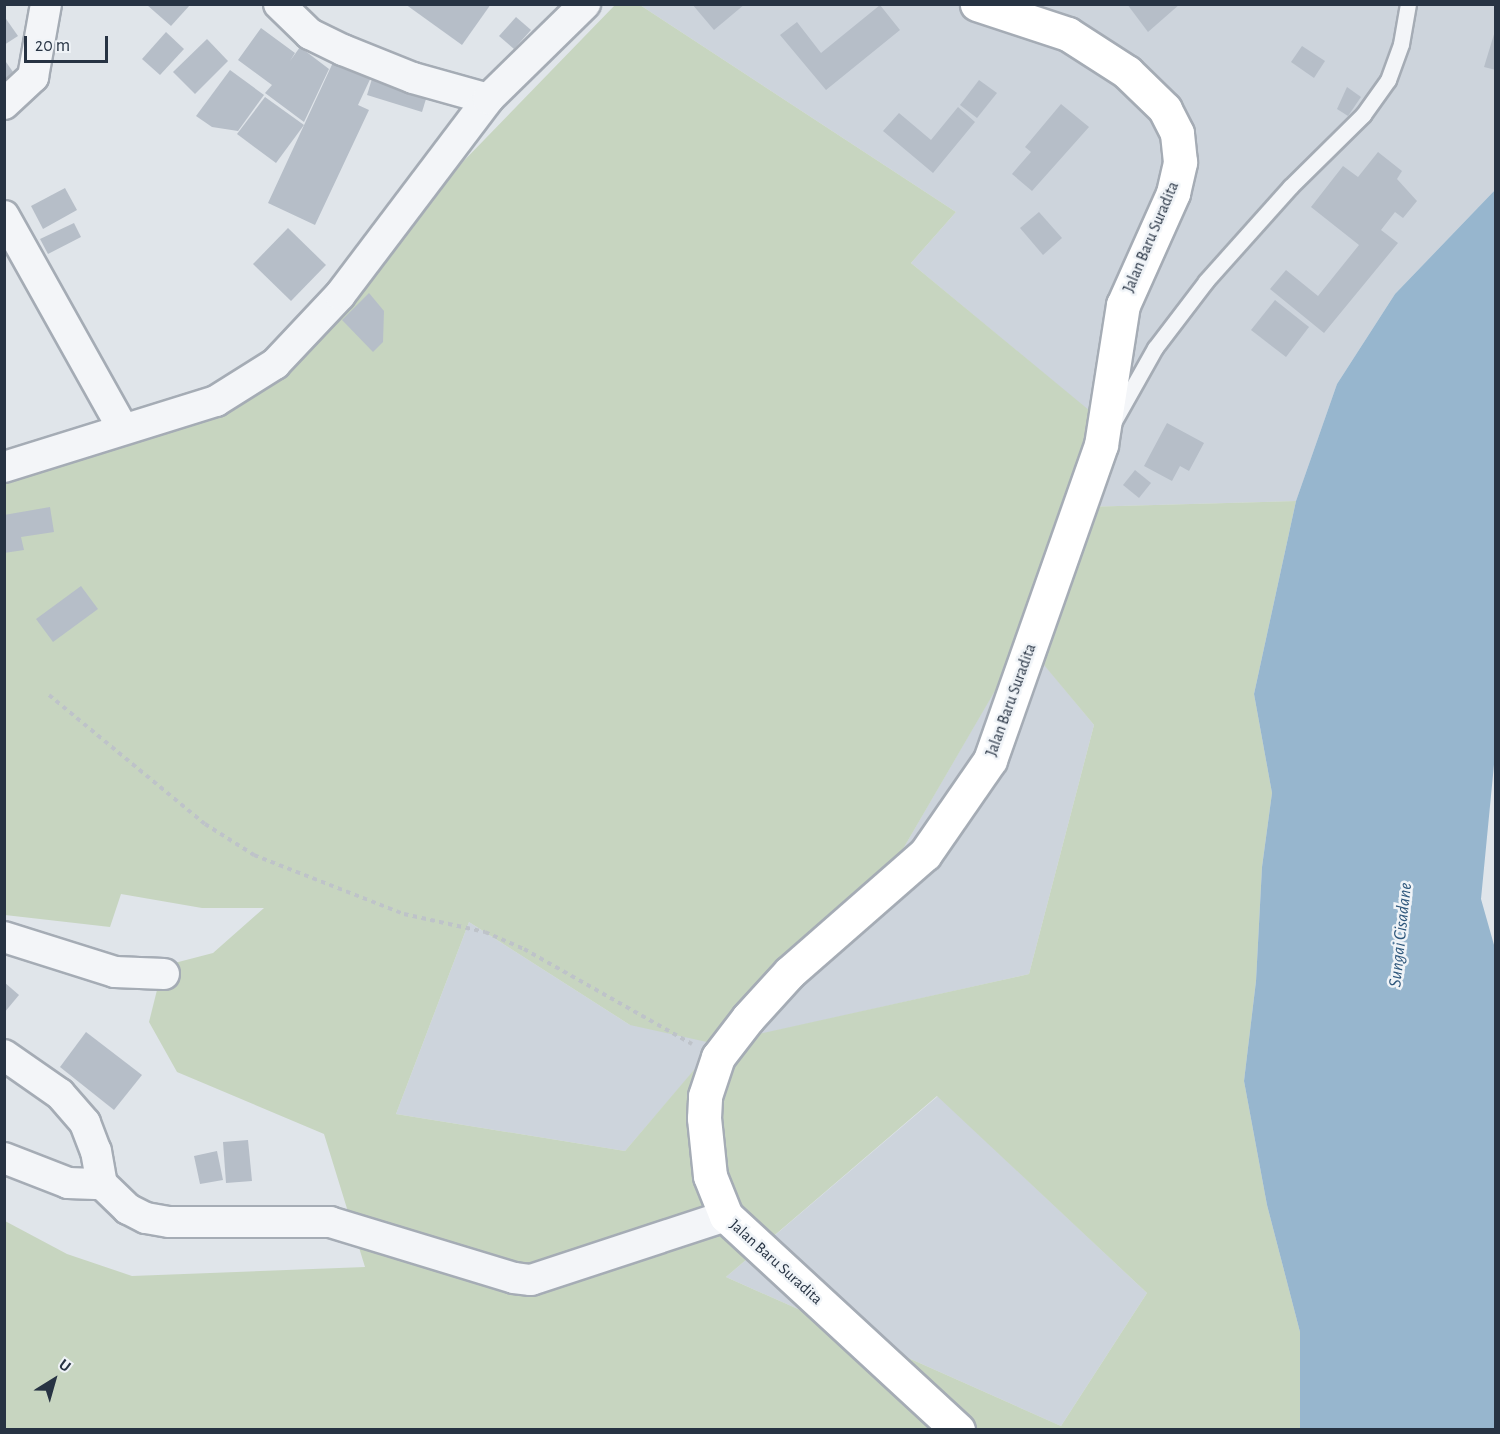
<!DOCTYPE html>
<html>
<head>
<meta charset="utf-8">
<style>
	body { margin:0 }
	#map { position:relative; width:1500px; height:1434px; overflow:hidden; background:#e0e5ea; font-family:"Alegreya Sans",sans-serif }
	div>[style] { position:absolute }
	.built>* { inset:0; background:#cdd4dc }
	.green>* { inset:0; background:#c7d5c0 }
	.water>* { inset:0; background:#97b6ce }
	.building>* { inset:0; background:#b6bec8 }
	.path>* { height:4px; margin-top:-2px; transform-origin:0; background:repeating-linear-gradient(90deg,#bec3c9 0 4.5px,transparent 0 9px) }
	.roads { filter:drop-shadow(2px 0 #a5acb5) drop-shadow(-2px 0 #a5acb5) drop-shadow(0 2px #a5acb5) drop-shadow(0 -2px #a5acb5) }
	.lane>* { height:15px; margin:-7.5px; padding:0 7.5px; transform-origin:7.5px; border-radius:7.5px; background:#f3f5f8 }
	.street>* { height:30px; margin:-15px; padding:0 15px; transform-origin:15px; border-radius:15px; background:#f3f5f8 }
	.secondary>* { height:33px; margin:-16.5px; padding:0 16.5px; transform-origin:16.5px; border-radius:16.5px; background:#fff }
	span { translate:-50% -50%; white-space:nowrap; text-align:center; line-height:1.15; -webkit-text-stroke:5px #eff3f7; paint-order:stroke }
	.street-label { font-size:16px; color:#273343 }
	.water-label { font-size:18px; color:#2d567b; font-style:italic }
	.frame { position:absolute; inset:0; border:6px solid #273343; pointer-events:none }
	.north { position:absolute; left:24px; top:1350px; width:60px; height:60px; -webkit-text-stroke:4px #eff3f7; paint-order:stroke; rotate:37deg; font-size:16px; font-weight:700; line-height:24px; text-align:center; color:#273343 }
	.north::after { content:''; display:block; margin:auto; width:21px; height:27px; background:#273343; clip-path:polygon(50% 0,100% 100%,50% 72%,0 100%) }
	.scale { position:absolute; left:24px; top:36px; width:84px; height:27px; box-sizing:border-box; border:3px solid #273343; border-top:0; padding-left:8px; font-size:18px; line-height:21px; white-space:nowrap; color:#273343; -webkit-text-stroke:4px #eff3f7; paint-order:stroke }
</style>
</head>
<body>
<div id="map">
	<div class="built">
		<i style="clip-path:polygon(640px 5px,1495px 5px,1495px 190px,1395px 294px,1337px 384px,1296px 501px,1082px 507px,1106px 425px,911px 263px,956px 212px)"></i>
		<i style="clip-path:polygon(1024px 640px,1094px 725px,1029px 974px,717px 1044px,625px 1151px,396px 1114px,469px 922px,630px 1025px,878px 892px)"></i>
		<i style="clip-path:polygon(938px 1096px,1147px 1293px,1061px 1426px,726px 1277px)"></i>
	</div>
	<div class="green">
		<i style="clip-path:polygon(evenodd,615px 5px,640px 5px,956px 212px,911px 263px,1107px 425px,1082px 507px,1296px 501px,1254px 694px,1272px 793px,1262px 867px,1256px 981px,1244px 1081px,1267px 1205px,1300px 1332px,1300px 1429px,5px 1429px,5px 1221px,67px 1254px,132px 1276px,365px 1267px,324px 1134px,177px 1072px,149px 1022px,163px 966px,213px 953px,264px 908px,202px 908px,121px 894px,110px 927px,5px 915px,4px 454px,245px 379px,319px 310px,615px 5px,1024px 641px,1094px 725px,1029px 974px,718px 1043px,878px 892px,1024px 641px,615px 5px,469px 922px,630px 1025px,716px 1044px,625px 1151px,396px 1114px,469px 922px,615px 5px,937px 1096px,1147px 1293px,1061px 1426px,726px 1277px,937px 1096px)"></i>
	</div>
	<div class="water">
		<i style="clip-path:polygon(1495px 190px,1496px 744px,1481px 899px,1496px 952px,1495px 1429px,1300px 1429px,1300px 1332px,1267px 1205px,1244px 1081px,1256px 981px,1262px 867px,1272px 793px,1254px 694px,1296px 501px,1337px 384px,1395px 294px)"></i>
	</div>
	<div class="building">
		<i style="clip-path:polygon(405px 4px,491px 4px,462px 45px)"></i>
		<i style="clip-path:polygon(692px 4px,745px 4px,714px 30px)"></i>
		<i style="clip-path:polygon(1127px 4px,1180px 4px,1148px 32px)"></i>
		<i style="clip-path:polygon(147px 5px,190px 5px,171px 26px)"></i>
		<i style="clip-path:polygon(880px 5px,900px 30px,826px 90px,780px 35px,797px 22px,821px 53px)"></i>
		<i style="clip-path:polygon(4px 16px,18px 36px,4px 45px)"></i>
		<i style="clip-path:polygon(516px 17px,531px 30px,514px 49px,499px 36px)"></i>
		<i style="clip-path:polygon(261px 28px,295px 53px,290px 61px,300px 47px,329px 69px,304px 122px,265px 93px,272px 85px,238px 60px)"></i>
		<i style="clip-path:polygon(1495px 31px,1496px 31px,1496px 70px,1484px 67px)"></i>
		<i style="clip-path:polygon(166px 32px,184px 49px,160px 75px,142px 59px)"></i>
		<i style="clip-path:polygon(207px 39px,228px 61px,195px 94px,173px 72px)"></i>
		<i style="clip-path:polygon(1302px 46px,1325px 61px,1314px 78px,1291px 62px)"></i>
		<i style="clip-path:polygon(336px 56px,373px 73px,358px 105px,369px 110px,315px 225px,268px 203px)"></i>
		<i style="clip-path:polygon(6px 62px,18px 79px,4px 88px,4px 63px)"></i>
		<i style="clip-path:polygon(375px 69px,430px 86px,422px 112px,367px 95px)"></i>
		<i style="clip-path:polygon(230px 70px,264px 95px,238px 131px,212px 127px,196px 116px)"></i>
		<i style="clip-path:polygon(979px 80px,997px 93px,977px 118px,960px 105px)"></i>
		<i style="clip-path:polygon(1347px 87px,1361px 97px,1348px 116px,1337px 109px)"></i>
		<i style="clip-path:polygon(265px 97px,304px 125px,276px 163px,237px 134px)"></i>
		<i style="clip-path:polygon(1061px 104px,1089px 127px,1032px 191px,1012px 174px,1031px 152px,1025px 147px)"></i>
		<i style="clip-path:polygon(958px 107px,975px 122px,933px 173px,883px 131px,899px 113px,931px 140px)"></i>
		<i style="clip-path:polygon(1378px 152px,1402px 171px,1397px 179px,1417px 201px,1403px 218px,1395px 212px,1381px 230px,1398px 243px,1324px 333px,1270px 289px,1286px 270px,1318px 296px,1359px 245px,1311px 207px,1343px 166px,1358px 177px)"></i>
		<i style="clip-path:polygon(65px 188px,77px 210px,43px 229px,31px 206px)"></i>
		<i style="clip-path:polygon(1039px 212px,1062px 238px,1043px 255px,1020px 228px)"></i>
		<i style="clip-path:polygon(74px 223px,81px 237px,48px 254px,40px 239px)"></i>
		<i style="clip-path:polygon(288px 228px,326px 265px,291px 301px,253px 264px)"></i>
		<i style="clip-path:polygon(369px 293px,384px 311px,383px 342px,373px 352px,342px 320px)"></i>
		<i style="clip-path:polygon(1275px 300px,1309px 327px,1286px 357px,1251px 330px)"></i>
		<i style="clip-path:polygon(1167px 423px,1204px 443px,1189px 471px,1180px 466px,1172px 481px,1144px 466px)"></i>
		<i style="clip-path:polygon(1135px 470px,1151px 483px,1139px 498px,1123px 485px)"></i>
		<i style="clip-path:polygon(50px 507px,54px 532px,21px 537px,24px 550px,4px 553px,4px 515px)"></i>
		<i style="clip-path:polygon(81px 586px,98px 609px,53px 642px,36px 619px)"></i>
		<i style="clip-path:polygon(4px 982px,19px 995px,4px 1013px)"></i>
		<i style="clip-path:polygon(86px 1032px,142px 1075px,114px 1110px,60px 1067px)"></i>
		<i style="clip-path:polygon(248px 1140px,252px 1181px,226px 1183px,223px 1142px)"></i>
		<i style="clip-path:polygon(217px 1151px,223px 1180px,200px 1184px,194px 1156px)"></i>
	</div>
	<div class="path">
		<i style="left:49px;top:695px;width:202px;rotate:39.6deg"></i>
		<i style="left:205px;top:824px;width:58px;rotate:32.3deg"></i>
		<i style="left:254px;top:855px;width:161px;rotate:21.5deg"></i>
		<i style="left:404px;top:914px;width:83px;rotate:12.5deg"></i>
		<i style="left:485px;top:932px;width:43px;rotate:23.6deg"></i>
		<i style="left:524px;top:949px;width:193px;rotate:29.5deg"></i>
	</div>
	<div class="roads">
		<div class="lane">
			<i style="left:1114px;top:421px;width:84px;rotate:-60.7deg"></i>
			<i style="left:1155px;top:348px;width:84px;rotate:-52.7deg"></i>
			<i style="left:1206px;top:281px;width:126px;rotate:-48.2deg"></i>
			<i style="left:1290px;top:187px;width:103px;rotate:-44.6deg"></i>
			<i style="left:1363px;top:115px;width:43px;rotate:-54.5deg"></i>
			<i style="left:1388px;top:80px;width:38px;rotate:-70deg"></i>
			<i style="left:1401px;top:44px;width:41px;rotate:-80.1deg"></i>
		</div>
		<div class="street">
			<i style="left:279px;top:4px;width:43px;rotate:44.1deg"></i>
			<i style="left:310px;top:34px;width:37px;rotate:26deg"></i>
			<i style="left:343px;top:50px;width:75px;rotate:21.8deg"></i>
			<i style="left:413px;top:78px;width:78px;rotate:15.6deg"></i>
			<i style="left:4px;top:104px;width:40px;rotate:-43deg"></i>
			<i style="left:33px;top:77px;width:74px;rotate:-79.9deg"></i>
			<i style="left:4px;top:216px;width:244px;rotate:60.8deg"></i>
			<i style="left:4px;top:467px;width:222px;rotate:-17.3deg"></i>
			<i style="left:216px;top:401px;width:70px;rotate:-32.1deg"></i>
			<i style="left:275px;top:364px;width:95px;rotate:-46.7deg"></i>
			<i style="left:340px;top:295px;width:246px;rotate:-52.9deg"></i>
			<i style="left:488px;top:99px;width:136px;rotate:-44.4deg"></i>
			<i style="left:4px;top:937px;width:116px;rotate:17.5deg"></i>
			<i style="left:115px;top:972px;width:49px;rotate:2.3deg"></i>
			<i style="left:4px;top:1055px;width:68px;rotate:34.9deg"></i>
			<i style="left:60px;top:1094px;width:38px;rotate:49deg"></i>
			<i style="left:85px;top:1123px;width:30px;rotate:69deg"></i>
			<i style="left:96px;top:1151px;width:34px;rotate:80deg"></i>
			<i style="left:102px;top:1184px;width:36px;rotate:44deg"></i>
			<i style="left:128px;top:1209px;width:20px;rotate:27deg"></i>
			<i style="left:146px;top:1218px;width:23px;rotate:10deg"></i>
			<i style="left:169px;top:1222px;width:161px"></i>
			<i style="left:330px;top:1222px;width:192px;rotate:16.9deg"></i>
			<i style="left:514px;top:1278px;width:17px;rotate:7deg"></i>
			<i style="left:531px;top:1280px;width:205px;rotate:-18.2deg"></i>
			<i style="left:4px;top:1158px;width:69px;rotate:21.3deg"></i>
			<i style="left:68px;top:1183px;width:34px;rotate:2deg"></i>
		</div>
		<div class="secondary">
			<i style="left:958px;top:1430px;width:316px;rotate:-137.3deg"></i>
			<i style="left:726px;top:1216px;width:43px;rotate:-111.8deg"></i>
			<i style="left:710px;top:1176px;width:58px;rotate:-95.9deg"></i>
			<i style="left:704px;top:1118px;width:22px;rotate:-87deg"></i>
			<i style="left:705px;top:1096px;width:41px;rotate:-71.6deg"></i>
			<i style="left:718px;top:1057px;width:49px;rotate:-52.4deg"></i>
			<i style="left:748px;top:1018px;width:62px;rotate:-47.6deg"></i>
			<i style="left:790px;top:972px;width:179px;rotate:-41.2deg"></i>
			<i style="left:925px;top:854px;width:114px;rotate:-55.3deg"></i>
			<i style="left:990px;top:760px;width:334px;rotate:-70.6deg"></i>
			<i style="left:1101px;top:445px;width:142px;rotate:-81.1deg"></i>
			<i style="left:1123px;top:305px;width:123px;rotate:-65.9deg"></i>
			<i style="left:1173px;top:193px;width:32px;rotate:-77deg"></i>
			<i style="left:1180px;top:162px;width:29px;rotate:-96deg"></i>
			<i style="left:1177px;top:133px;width:27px;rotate:-117deg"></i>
			<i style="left:1165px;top:109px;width:53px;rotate:-135.8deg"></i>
			<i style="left:1127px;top:72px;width:70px;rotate:-147.2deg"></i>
			<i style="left:1068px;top:34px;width:96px;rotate:-161.8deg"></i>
		</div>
	</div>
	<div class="street-label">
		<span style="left:1151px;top:237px;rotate:-67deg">Jalan Baru Suradita</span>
		<span style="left:1011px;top:700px;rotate:-70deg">Jalan Baru Suradita</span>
		<span style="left:776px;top:1262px;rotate:42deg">Jalan Baru Suradita</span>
	</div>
	<div class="water-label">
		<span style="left:1401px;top:935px;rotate:-84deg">Sungai Cisadane</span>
	</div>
	<div class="frame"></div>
	<div class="north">U</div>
	<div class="scale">20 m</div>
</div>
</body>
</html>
